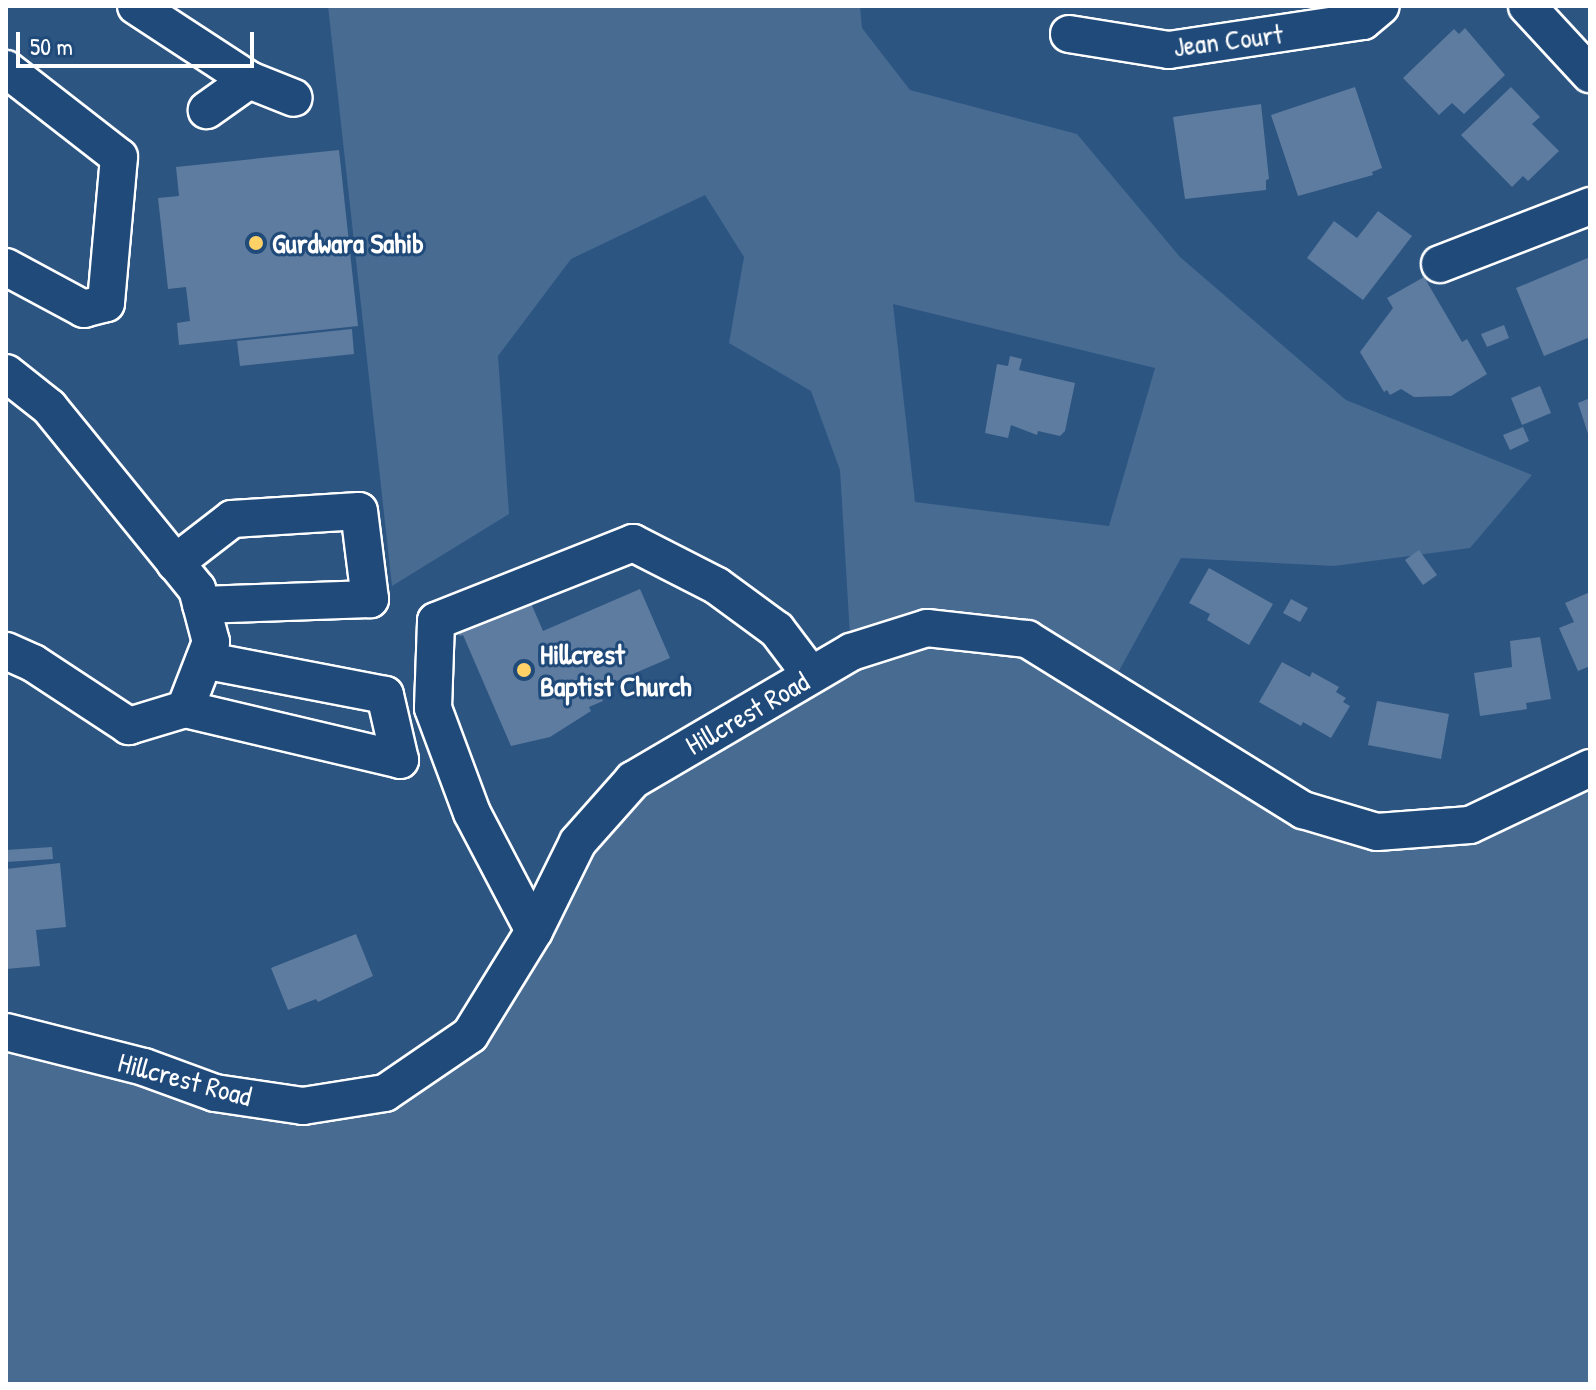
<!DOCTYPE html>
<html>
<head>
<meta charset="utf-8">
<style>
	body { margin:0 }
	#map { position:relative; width:1596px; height:1390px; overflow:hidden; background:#2c5582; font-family:"Patrick Hand",sans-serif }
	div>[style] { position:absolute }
	.green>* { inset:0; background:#486b92 }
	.building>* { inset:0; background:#5e7c9f }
	.roads { filter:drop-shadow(2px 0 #fff) drop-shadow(-2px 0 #fff) drop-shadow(0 2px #fff) drop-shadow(0 -2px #fff) }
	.minor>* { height:36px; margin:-18px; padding:0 18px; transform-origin:18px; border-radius:18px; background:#1f4a7a }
	.dots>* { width:22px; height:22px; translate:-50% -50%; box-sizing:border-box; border:4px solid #1f4a7a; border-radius:50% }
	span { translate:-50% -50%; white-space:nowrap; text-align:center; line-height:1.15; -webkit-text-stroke:6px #1f4a7a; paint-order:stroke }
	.street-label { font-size:28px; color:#fff }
	.poi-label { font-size:28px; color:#fff; font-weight:700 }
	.left { translate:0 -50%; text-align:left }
	.frame { position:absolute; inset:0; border:8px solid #fff; pointer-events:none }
	.scale { position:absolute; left:16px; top:32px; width:238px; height:36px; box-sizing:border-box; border:4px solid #fff; border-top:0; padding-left:10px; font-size:24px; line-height:28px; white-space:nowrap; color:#fff; -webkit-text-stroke:6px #1f4a7a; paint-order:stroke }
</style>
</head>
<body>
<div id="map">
	<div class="green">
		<i style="clip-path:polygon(evenodd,328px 6px,860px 6px,862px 28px,910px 90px,1077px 134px,1180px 257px,1346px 400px,1532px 475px,1470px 548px,1334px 566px,1181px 558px,1109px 689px,1303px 810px,1470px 825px,1590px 768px,1590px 1384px,6px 1384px,6px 1032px,215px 1093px,385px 1093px,470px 1035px,633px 780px,851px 652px,840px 470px,811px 391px,729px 343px,744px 257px,705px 195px,571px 259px,498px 356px,509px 514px,392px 586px,328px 6px,893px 304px,1155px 368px,1109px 526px,915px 502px,893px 304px)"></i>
	</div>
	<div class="building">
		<i style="clip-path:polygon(1465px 28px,1505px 75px,1464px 114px,1452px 103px,1439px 115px,1403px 78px,1454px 29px,1459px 34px)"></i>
		<i style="clip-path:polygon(1355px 87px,1382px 168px,1372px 172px,1373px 175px,1298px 196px,1271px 115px)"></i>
		<i style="clip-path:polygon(1511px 87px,1540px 117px,1532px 124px,1559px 151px,1528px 181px,1523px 176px,1512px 187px,1461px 135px)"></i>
		<i style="clip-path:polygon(1261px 104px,1269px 179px,1266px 180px,1266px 190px,1185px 199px,1173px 117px)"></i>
		<i style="clip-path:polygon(339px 150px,358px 326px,179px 345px,177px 323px,190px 321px,186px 287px,168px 289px,158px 198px,179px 196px,176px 167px)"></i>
		<i style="clip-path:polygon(1378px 211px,1412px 236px,1363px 300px,1307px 258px,1334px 221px,1357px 238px)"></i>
		<i style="clip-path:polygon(1590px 257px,1590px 337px,1544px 356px,1516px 288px)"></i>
		<i style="clip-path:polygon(1424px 277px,1462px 342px,1467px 339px,1487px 374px,1451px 396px,1414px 397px,1401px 389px,1390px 395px,1387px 390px,1384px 392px,1360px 352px,1393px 308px,1387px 298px)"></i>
		<i style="clip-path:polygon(1504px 325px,1509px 338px,1487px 347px,1481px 334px)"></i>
		<i style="clip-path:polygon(352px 329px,354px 354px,240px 366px,237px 341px)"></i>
		<i style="clip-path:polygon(1010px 356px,1022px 359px,1019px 370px,1075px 383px,1065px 431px,1060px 436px,1038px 431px,1037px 435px,1011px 425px,1008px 438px,985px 433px,997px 364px,1008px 366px)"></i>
		<i style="clip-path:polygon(1540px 386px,1551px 413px,1522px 425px,1511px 398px)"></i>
		<i style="clip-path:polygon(1590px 398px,1590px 440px,1578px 403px)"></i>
		<i style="clip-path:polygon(1523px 427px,1529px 441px,1510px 450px,1503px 435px)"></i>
		<i style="clip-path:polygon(1419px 550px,1437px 575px,1423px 585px,1405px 560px)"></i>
		<i style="clip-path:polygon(1209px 568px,1273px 604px,1249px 645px,1207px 620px,1210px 614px,1189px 603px)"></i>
		<i style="clip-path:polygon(640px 589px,670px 658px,598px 689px,603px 701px,589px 707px,591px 711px,550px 737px,511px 746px,463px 635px,460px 636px,456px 628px,473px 620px,475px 625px,530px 601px,543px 631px)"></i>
		<i style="clip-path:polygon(1590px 592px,1590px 666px,1578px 671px,1559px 628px,1574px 622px,1565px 603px)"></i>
		<i style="clip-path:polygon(1291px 599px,1308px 608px,1300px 622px,1283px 613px)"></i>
		<i style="clip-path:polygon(1540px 637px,1551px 699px,1526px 703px,1527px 709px,1480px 716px,1474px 673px,1512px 667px,1510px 641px)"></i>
		<i style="clip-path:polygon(1282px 662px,1310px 677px,1312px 672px,1339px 687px,1336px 692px,1346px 698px,1343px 702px,1350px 706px,1331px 738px,1303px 722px,1301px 726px,1259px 702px)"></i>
		<i style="clip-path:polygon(1377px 701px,1449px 714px,1441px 759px,1368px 745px)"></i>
		<i style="clip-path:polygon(52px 847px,53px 859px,6px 862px,6px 850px)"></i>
		<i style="clip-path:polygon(60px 863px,66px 927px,36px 930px,40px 966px,6px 969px,6px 869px)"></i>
		<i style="clip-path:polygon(356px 934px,373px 976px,318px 1002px,316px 999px,288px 1010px,271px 968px)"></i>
	</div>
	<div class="roads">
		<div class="minor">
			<i style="left:136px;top:6px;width:135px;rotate:33.2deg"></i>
			<i style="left:249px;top:80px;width:52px;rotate:144.5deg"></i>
			<i style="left:1527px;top:6px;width:93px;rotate:47.2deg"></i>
			<i style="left:1069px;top:34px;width:101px;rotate:9.1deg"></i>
			<i style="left:1169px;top:50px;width:196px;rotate:-8.5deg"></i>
			<i style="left:1363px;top:21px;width:23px;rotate:-40deg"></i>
			<i style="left:6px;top:69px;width:143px;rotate:37.9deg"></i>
			<i style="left:119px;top:157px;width:147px;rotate:95.1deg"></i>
			<i style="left:106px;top:303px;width:23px;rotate:165deg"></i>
			<i style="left:84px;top:309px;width:89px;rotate:-151.7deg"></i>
			<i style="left:249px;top:80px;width:48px;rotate:21.8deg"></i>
			<i style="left:1440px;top:264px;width:161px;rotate:-21.1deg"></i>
			<i style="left:6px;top:373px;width:55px;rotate:38.3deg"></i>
			<i style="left:49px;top:407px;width:235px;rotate:50.9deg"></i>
			<i style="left:197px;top:589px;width:55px;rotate:75.2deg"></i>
			<i style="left:211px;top:642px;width:72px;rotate:111.2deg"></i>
			<i style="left:185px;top:709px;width:59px;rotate:163.1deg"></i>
			<i style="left:129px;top:726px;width:115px;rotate:-146.7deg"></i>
			<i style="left:33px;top:663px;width:30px;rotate:-156deg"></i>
			<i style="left:175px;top:563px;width:72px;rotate:-37.7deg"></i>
			<i style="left:232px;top:519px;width:127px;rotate:-3.6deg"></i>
			<i style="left:359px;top:511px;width:89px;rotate:82.9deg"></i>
			<i style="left:370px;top:599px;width:169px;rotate:178deg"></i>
			<i style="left:185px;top:709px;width:221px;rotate:13.3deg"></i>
			<i style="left:400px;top:760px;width:67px;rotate:-103deg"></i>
			<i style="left:385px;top:695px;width:184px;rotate:-169.1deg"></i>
			<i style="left:534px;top:931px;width:133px;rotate:-117.7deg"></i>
			<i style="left:472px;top:813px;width:112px;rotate:-110.4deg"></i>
			<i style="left:433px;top:708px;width:87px;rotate:-88deg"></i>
			<i style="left:436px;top:621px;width:212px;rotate:-21.6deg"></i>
			<i style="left:633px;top:543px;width:94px;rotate:27.1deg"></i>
			<i style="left:717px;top:586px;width:74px;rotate:36.3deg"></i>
			<i style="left:777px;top:630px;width:56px;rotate:52.9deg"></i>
			<i style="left:6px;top:1032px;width:142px;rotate:14.2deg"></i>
			<i style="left:144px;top:1067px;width:76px;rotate:20.1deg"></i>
			<i style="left:215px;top:1093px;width:89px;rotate:8.4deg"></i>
			<i style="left:303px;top:1106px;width:83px;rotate:-9deg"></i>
			<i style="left:385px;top:1093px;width:103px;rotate:-34.3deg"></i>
			<i style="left:470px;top:1035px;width:122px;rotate:-58.4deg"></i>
			<i style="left:534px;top:931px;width:99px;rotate:-63.7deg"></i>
			<i style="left:578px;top:842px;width:83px;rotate:-48.4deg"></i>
			<i style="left:633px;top:780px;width:253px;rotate:-30.4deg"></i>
			<i style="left:851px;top:652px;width:80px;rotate:-17.5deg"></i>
			<i style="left:927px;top:628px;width:101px;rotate:6.3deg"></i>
			<i style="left:1027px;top:639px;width:325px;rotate:31.8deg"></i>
			<i style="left:1303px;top:810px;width:77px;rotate:16.6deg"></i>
			<i style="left:1377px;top:832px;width:93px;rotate:-4.3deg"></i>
			<i style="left:1470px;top:825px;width:133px;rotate:-25.4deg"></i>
		</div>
	</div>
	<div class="dots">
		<i style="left:256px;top:243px;background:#ffd166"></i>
		<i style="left:524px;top:670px;background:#ffd166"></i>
	</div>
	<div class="street-label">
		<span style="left:1228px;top:40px;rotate:-7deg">Jean Court</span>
		<span style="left:747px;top:713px;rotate:-30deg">Hillcrest Road</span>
		<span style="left:185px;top:1079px;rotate:15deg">Hillcrest Road</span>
	</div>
	<div class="poi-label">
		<span class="left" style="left:272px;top:243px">Gurdwara Sahib</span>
		<span class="left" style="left:540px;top:670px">Hillcrest<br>Baptist Church</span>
	</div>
	<div class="frame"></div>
	<div class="scale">50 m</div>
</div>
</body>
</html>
